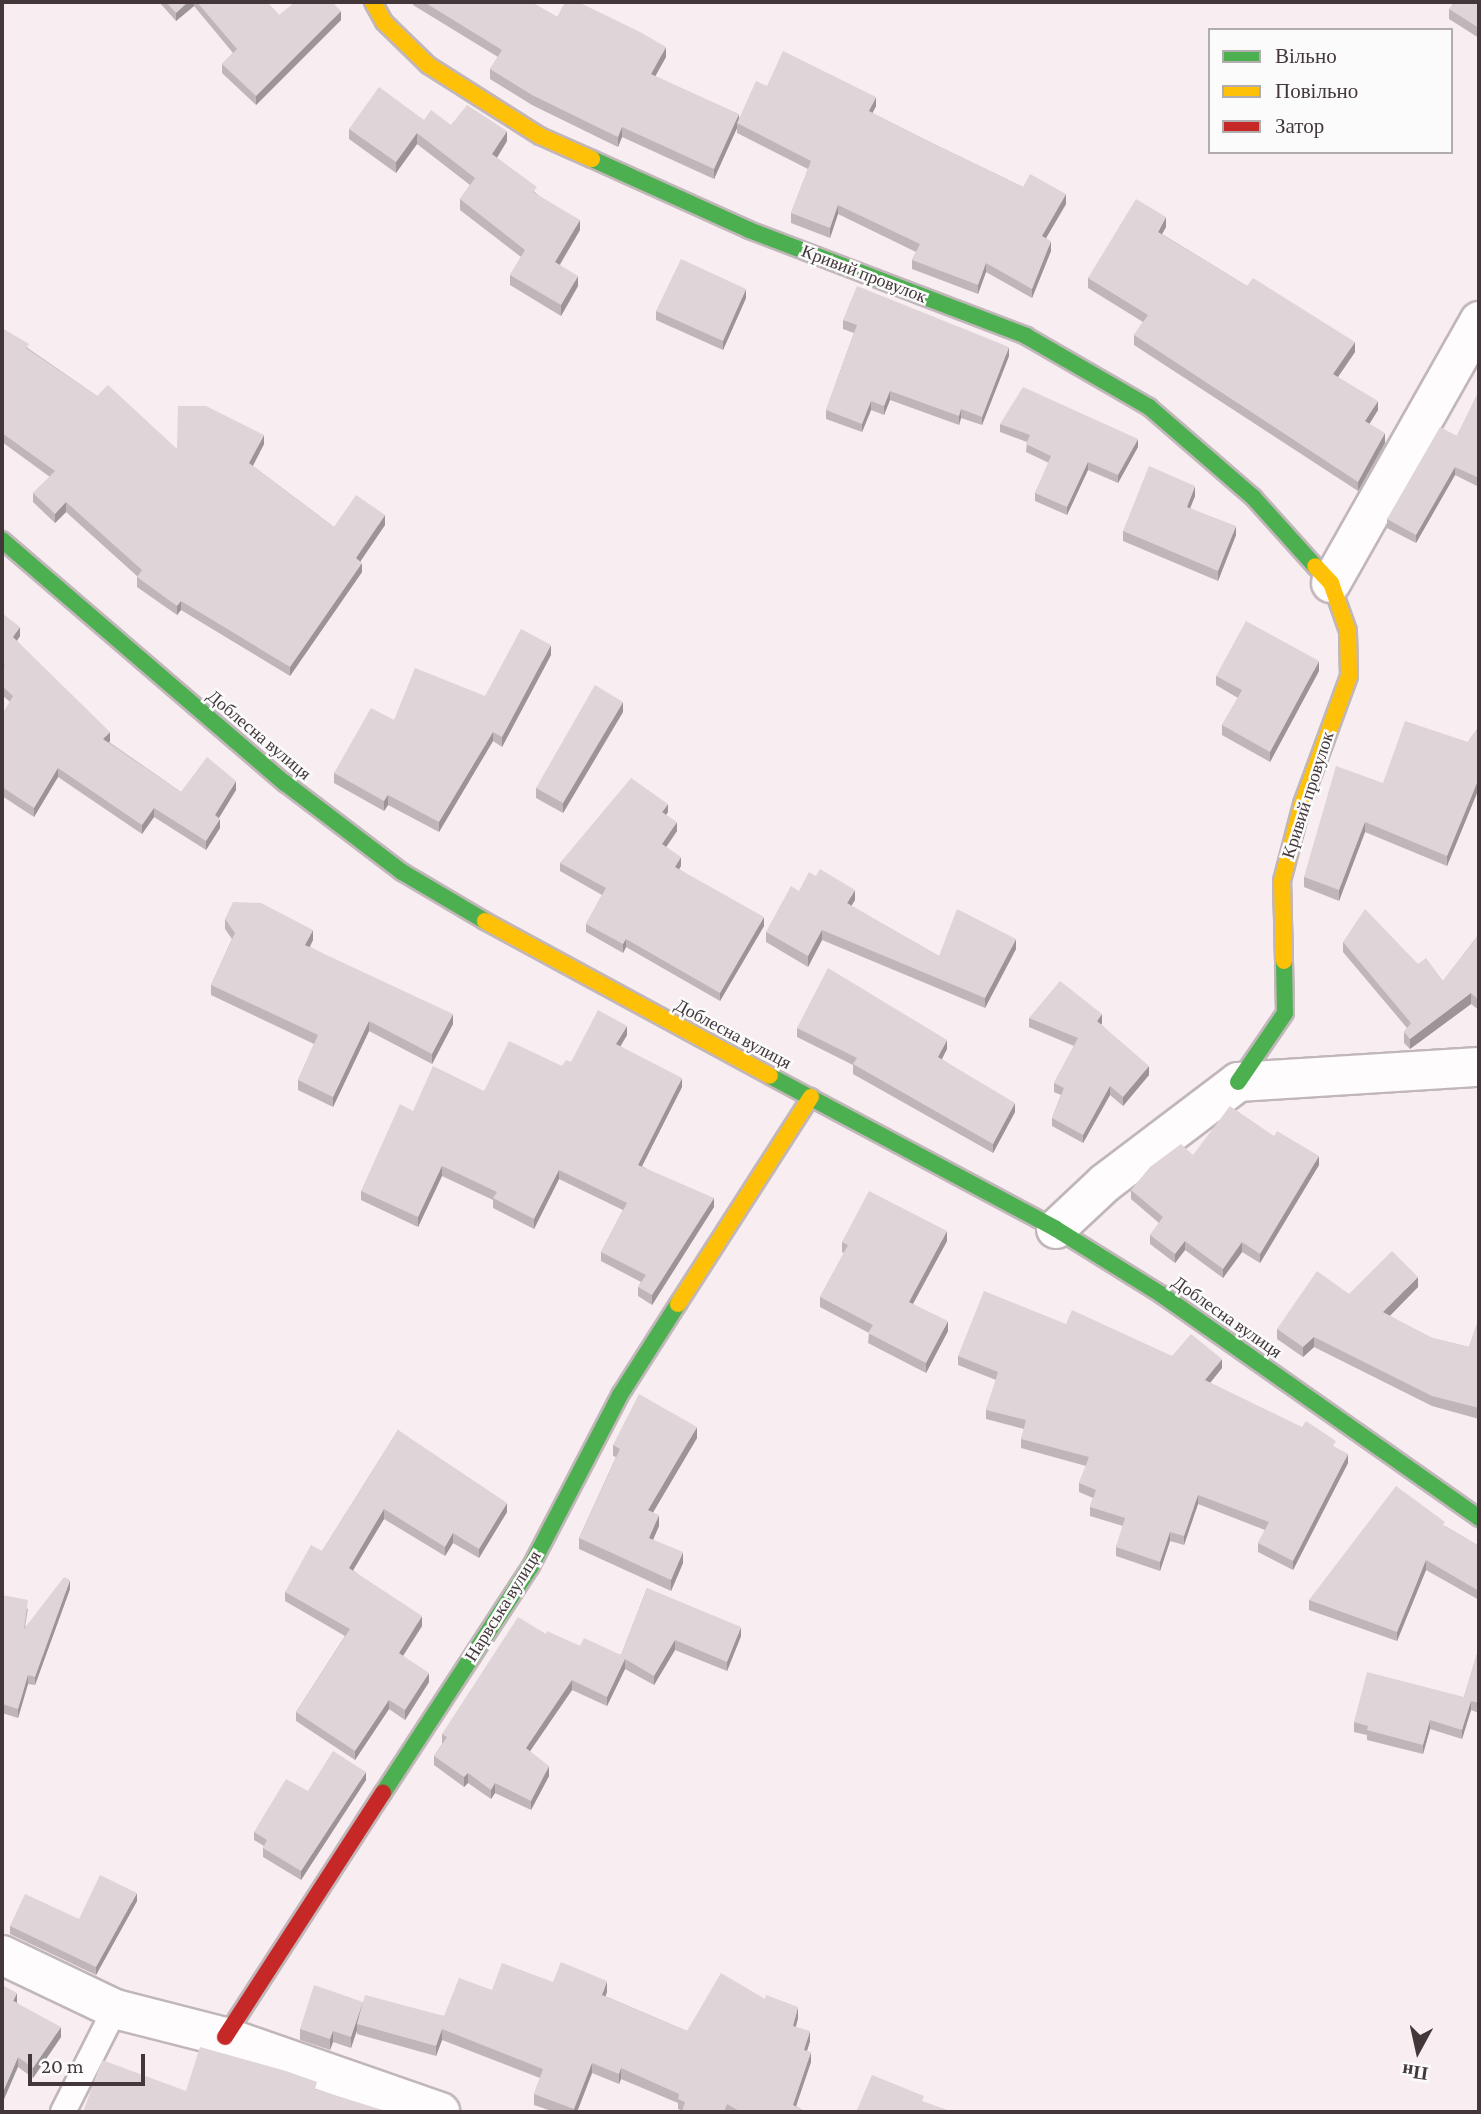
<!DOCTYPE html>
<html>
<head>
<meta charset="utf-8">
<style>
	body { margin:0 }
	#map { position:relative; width:1481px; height:2114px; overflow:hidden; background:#f8edf0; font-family:"Crimson Pro",serif }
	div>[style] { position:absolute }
	.roads { filter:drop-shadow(2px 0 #c1b6b9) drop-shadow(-2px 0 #c1b6b9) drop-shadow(0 2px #c1b6b9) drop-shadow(0 -2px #c1b6b9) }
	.lane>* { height:24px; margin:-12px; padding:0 12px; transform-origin:12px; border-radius:12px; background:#fefcfd }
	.street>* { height:38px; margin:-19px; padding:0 19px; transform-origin:19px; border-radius:19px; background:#fefcfd }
	.fast>* { height:16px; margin:-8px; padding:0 8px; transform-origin:8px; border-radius:8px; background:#4caf50 }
	.slow>* { height:16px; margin:-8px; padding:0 8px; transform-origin:8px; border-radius:8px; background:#ffc107 }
	.jam>* { height:16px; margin:-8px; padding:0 8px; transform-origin:8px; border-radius:8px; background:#c62828 }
	.wall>* { inset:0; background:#c0b6b9 }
	.shaded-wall>* { inset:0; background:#9c9496 }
	.building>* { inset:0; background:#dfd4d7 }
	span { translate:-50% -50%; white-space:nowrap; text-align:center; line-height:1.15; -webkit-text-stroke:5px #fbfbfb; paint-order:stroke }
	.street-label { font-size:18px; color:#43373a }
	.frame { position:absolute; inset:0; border:4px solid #43373a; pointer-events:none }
	.legend { position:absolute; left:1208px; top:28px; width:245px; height:126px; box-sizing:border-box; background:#fbfbfb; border:2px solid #b1adae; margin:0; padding:9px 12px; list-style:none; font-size:21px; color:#43373a }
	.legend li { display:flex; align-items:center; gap:14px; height:35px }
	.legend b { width:35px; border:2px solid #b1adae }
	.north { position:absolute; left:1383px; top:2016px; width:70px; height:70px; -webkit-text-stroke:5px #fbfbfb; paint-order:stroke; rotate:188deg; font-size:19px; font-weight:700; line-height:28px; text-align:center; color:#43373a }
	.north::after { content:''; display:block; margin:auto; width:24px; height:32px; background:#43373a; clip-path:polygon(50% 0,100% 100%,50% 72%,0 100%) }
	.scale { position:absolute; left:28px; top:2054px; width:117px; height:32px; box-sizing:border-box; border:4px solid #43373a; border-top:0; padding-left:9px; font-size:21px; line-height:24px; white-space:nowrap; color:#43373a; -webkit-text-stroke:5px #fbfbfb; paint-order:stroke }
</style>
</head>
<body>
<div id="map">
	<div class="roads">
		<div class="lane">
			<i style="left:63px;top:2112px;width:115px;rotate:-63.2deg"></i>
		</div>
		<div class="street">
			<i style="left:1331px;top:583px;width:301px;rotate:-60.5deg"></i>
			<i style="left:1056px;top:1229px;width:67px;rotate:-43.2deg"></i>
			<i style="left:1105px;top:1183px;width:167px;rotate:-37.2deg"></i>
			<i style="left:1238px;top:1082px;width:241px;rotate:-3.6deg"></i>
			<i style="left:2px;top:1955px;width:125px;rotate:25.5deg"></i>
			<i style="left:115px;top:2009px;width:114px;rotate:14.3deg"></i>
			<i style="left:225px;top:2037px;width:228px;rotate:19.2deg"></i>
		</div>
		<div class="fast">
			<i style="left:592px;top:159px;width:172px;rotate:24.3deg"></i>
			<i style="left:749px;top:230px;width:297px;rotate:20.9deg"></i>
			<i style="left:1026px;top:336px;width:142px;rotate:30deg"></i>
			<i style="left:1149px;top:407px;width:138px;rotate:40.9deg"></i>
			<i style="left:1253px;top:497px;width:93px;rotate:48.1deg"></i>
			<i style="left:2px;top:540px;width:373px;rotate:40.7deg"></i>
			<i style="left:285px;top:783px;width:147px;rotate:37.3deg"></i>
			<i style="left:402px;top:872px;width:96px;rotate:30.6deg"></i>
			<i style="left:770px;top:1076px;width:324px;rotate:28.1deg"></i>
			<i style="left:1056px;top:1229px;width:125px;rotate:31.9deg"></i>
			<i style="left:1162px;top:1295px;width:388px;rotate:35.1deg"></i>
			<i style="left:1238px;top:1082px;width:83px;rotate:-55.7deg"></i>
			<i style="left:1285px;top:1013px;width:52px;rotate:-91.1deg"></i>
			<i style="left:383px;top:1793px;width:271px;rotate:-56.9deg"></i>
			<i style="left:531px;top:1566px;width:193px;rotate:-62.5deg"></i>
			<i style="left:620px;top:1395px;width:108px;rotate:-57.5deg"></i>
		</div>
		<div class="slow">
			<i style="left:373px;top:2px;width:23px;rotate:61deg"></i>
			<i style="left:384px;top:22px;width:62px;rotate:44.3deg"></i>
			<i style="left:428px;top:65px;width:133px;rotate:32.4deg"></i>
			<i style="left:540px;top:136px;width:57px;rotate:23.9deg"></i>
			<i style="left:485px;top:921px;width:324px;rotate:28.5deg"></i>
			<i style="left:1284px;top:961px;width:80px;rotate:-91.4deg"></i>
			<i style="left:1282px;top:881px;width:80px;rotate:-75.4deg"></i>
			<i style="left:1302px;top:804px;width:136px;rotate:-69.8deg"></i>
			<i style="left:1349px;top:676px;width:45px;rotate:-91.3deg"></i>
			<i style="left:1348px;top:631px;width:51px;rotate:-109.5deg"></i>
			<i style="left:1331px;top:583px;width:23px;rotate:-133deg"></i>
			<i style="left:678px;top:1304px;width:246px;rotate:-57.3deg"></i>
		</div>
		<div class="jam">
			<i style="left:225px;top:2037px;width:291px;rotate:-57.1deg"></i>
		</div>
	</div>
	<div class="wall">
		<i style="clip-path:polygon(159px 2px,267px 2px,279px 15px,341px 20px,256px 105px,222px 73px,222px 64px,233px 53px,194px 6px,176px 21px)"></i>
		<i style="clip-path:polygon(413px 2px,531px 2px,557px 17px,666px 57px,655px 76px,739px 119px,767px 86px,876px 106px,872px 113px,932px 143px,1023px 187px,1066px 204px,1046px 238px,1051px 251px,1032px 298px,986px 272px,978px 294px,912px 269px,912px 260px,916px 252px,838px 214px,830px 238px,791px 223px,791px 213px,808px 169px,737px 133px,737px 128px,714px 179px,622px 137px,618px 147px,532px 105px,490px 79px,490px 69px,498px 57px,413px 5px)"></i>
		<i style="clip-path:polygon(1479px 2px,1479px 38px,1449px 19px,1449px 9px)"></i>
		<i style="clip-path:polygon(424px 120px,451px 125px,507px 141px,497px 158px,537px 194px,580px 230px,560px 265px,578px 286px,561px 316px,510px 285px,510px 275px,521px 257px,460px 210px,460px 199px,470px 185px,417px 144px,396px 173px,349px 139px,349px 129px)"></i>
		<i style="clip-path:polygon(1166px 227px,1162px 234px,1355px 352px,1338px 377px,1378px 410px,1369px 424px,1385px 443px,1358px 491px,1134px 345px,1134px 335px,1143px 322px,1088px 288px,1088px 278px)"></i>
		<i style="clip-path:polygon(746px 298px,723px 350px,656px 320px,656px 311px)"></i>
		<i style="clip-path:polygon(843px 320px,1009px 356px,982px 425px,961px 418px,959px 425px,890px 400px,884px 415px,871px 410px,862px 432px,826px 419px,826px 410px,854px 333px,843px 329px)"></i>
		<i style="clip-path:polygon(2px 328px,29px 349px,97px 396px,177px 449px,264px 444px,253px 466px,334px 527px,385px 525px,360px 561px,362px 572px,290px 676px,181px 610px,177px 615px,137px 587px,137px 576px,66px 512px,55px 523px,33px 502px,33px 493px,50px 477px,2px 442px)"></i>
		<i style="clip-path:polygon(1479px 391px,1479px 487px,1455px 475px,1416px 543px,1387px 528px,1387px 519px,1457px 436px)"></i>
		<i style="clip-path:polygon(1000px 424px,1138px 447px,1118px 483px,1088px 470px,1067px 515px,1035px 501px,1035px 493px,1049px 463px,1026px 452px,1027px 442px,1000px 432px)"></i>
		<i style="clip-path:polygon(1195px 496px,1190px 508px,1236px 535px,1218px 581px,1123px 541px,1123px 531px)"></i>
		<i style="clip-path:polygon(2px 613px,20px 636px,17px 641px,110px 741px,109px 742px,181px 792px,236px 790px,219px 818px,220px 828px,206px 850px,154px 817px,142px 834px,58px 777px,34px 817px,2px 796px,2px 715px,10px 702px,2px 695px)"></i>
		<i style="clip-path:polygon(551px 655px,502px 747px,493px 741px,439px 832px,388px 805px,384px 811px,334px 783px,334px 773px,394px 720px,485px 696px)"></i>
		<i style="clip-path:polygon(1319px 671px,1270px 762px,1222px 735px,1222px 725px,1238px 698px,1216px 685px,1216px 676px)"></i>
		<i style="clip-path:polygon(623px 712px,563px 813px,536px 798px,536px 788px)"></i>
		<i style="clip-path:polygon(1479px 726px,1479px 794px,1477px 793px,1447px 866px,1365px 832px,1339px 901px,1304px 887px,1304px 877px,1383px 783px,1468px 742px)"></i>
		<i style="clip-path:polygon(668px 812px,666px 815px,677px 831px,666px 847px,681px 866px,679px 869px,764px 926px,720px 1001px,626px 947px,623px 953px,586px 932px,586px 924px,602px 895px,560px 871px,560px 863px)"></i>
		<i style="clip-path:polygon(855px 900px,851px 906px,939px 956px,1016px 949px,985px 1008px,822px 940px,808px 967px,766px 942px,766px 932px)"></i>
		<i style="clip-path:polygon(225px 919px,313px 940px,310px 947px,453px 1024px,432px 1064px,369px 1031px,333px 1107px,298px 1090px,298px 1080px,314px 1044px,211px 995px,211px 985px,232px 939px,225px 929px)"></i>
		<i style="clip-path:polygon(1479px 934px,1479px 1010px,1471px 1004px,1410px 1049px,1404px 1043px,1404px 1032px,1407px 1028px,1343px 952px,1343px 942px,1418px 964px,1443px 981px)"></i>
		<i style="clip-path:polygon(1029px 1018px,1102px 1023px,1101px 1024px,1149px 1075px,1123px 1106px,1110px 1095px,1083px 1143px,1052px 1126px,1052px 1118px,1061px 1095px,1054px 1092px,1054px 1083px,1074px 1046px,1029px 1027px)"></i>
		<i style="clip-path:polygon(797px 1028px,947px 1049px,942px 1059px,1015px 1112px,993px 1153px,853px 1074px,853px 1065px,797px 1037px)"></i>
		<i style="clip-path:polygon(627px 1035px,620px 1046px,682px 1087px,642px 1166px,714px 1207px,652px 1305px,638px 1296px,638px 1287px,641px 1282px,601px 1261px,601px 1252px,623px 1210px,559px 1179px,534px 1229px,493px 1208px,493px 1200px,442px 1176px,418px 1227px,361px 1200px,361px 1191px,413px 1111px,484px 1091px,562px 1066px)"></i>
		<i style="clip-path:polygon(1274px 1136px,1319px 1165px,1260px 1263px,1242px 1252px,1223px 1278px,1185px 1250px,1175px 1263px,1150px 1244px,1150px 1235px,1159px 1223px,1131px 1199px,1131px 1190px,1193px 1155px)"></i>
		<i style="clip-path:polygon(947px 1241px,913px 1304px,948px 1331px,926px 1373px,868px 1343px,869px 1333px,820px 1307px,820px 1297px,844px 1253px,842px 1252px,842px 1242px)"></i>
		<i style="clip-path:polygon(1418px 1287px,1389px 1316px,1432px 1338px,1469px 1347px,1479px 1318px,1479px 1419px,1432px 1406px,1314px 1347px,1303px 1357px,1277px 1339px,1277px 1329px,1349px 1294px)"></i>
		<i style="clip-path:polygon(1066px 1324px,1172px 1356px,1222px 1368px,1210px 1383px,1336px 1448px,1348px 1463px,1293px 1570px,1258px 1552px,1258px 1543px,1265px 1530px,1198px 1504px,1184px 1545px,1170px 1541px,1160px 1571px,1116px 1556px,1116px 1547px,1123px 1526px,1090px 1516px,1090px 1507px,1093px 1498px,1079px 1492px,1079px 1483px,1086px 1466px,1021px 1448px,1021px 1439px,1024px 1429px,986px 1419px,986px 1410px,996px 1380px,958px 1365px,958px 1356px)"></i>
		<i style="clip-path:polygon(398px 1430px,507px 1512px,479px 1558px,453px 1543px,445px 1556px,384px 1519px,353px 1570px,422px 1626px,403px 1656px,429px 1682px,405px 1720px,389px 1709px,355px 1760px,296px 1721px,296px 1712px,345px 1636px,285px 1601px,285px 1592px,322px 1551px)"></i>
		<i style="clip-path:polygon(697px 1438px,653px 1512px,659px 1526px,653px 1540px,683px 1563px,671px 1591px,579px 1549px,579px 1538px,616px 1457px,613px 1456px,613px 1445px)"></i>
		<i style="clip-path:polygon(1445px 1526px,1479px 1546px,1479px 1600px,1426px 1570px,1397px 1641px,1309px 1610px,1309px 1600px)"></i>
		<i style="clip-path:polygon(647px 1588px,741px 1636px,727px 1671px,675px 1650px,654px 1685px,625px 1669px,607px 1706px,572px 1690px,530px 1751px,549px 1776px,531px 1810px,495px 1793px,491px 1799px,468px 1783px,464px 1787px,434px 1765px,434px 1756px,442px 1744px,442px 1734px,546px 1634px,580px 1646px,621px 1655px)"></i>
		<i style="clip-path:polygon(70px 1589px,35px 1685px,28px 1684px,18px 1718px,2px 1713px,2px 1595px,28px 1609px,25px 1627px)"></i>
		<i style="clip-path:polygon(1479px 1647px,1479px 1713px,1471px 1710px,1462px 1739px,1430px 1729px,1423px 1754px,1367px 1740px,1367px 1735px,1354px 1732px,1354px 1722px,1464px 1697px)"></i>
		<i style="clip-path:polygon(366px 1780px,301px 1880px,263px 1857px,263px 1848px,264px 1846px,254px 1840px,254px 1832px,308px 1791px)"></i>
		<i style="clip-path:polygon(137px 1901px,96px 1975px,10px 1934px,10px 1926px,79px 1919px)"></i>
		<i style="clip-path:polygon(553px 1982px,607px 1992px,605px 1996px,687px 2031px,798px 2018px,796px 2027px,810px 2041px,807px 2051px,811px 2062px,796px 2106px,806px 2112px,682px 2112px,683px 2111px,678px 2109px,678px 2103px,621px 2079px,619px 2084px,592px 2073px,577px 2112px,554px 2112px,534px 2105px,534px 2094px,540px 2078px,442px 2040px,436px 2056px,357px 2034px,357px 2030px,351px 2048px,333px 2042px,330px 2050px,300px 2040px,300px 2029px,363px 2002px,444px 2016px,492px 1990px)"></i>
		<i style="clip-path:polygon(17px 2003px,61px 2037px,33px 2078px,18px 2067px)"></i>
	</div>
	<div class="shaded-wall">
		<i style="clip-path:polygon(188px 2px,194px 2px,194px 6px,176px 21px,176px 13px)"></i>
		<i style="clip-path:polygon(341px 11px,341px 20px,256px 105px,256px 96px)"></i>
		<i style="clip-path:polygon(666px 47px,666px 57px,651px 84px,651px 74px)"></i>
		<i style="clip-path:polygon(876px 97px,876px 106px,869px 120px,869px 111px)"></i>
		<i style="clip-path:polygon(739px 114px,739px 123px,737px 123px,737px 128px,714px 179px,714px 169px)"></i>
		<i style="clip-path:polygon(622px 127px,622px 137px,618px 147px,618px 137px)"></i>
		<i style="clip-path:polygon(507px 131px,507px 141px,492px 165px,492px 154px)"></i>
		<i style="clip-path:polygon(417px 133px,417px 144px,396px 173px,396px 162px)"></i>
		<i style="clip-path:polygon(1066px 194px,1066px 204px,1042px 245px,1042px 236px)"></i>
		<i style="clip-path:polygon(838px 205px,838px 214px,830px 238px,830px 228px)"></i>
		<i style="clip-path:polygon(1166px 217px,1166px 227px,1158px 241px,1158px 232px)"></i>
		<i style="clip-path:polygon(580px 220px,580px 230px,555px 272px,555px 262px)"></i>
		<i style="clip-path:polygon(1051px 241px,1051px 251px,1032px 298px,1032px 289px)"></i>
		<i style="clip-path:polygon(986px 263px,986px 272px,978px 294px,978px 285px)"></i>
		<i style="clip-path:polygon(578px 276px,578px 286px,561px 316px,561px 305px)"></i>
		<i style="clip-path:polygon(746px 289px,746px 298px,723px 350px,723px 341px)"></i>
		<i style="clip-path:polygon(1355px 342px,1355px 352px,1333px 384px,1333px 374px)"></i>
		<i style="clip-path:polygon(1009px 347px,1009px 356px,982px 425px,982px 417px)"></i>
		<i style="clip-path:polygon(890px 391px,890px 400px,884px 415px,884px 406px)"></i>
		<i style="clip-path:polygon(871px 401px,871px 410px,862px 432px,862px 424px)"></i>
		<i style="clip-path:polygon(1378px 401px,1378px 410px,1365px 431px,1365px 421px)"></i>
		<i style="clip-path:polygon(961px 409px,961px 418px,959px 425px,959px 416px)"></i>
		<i style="clip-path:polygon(1385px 433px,1385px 443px,1358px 491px,1358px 482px)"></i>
		<i style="clip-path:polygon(264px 435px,264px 444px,249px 473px,249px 463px)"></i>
		<i style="clip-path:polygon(1138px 439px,1138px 447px,1118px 483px,1118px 475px)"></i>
		<i style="clip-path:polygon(1088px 462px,1088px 470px,1067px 515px,1067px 507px)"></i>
		<i style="clip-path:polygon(1455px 467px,1455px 475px,1416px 543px,1416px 535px)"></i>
		<i style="clip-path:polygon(1195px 486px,1195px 496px,1187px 516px,1187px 507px)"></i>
		<i style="clip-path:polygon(66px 502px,66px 512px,55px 523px,55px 514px)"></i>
		<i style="clip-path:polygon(385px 515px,385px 525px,356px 568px,356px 558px)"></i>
		<i style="clip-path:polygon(1236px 526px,1236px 535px,1218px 581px,1218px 571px)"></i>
		<i style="clip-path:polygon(362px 563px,362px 572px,290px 676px,290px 667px)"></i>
		<i style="clip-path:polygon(181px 601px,181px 610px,177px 615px,177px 606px)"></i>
		<i style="clip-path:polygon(20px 627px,20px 636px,13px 646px,13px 637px)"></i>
		<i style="clip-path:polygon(551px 645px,551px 655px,502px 747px,502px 737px)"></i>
		<i style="clip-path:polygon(1319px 661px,1319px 671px,1270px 762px,1270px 752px)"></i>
		<i style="clip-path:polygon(623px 702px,623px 712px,563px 813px,563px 803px)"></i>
		<i style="clip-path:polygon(110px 732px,110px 741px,103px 748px,103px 739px)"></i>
		<i style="clip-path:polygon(493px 732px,493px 741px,439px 832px,439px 822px)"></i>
		<i style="clip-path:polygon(58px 768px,58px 777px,34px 817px,34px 808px)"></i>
		<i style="clip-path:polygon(236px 781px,236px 790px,215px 824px,215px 815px)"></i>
		<i style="clip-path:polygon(1477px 783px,1477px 793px,1447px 866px,1447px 856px)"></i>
		<i style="clip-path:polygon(388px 795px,388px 805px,384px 811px,384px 801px)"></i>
		<i style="clip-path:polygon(668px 804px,668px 812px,662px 820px,662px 812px)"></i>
		<i style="clip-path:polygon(154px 808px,154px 817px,142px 834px,142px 825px)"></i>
		<i style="clip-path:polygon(220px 819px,220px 828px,206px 850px,206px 841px)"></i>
		<i style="clip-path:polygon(677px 822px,677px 831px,662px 853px,662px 844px)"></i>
		<i style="clip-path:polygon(1365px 822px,1365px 832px,1339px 901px,1339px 890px)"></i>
		<i style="clip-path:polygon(681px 857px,681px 866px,675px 875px,675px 867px)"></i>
		<i style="clip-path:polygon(855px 890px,855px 900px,847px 913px,847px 903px)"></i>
		<i style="clip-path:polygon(764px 917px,764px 926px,720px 1001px,720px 993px)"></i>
		<i style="clip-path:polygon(313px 930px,313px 940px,305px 955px,305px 945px)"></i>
		<i style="clip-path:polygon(822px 930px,822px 940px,808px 967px,808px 956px)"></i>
		<i style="clip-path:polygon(626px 939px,626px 947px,623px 953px,623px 944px)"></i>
		<i style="clip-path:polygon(1016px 939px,1016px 949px,985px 1008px,985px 998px)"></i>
		<i style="clip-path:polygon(1471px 993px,1471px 1004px,1410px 1049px,1410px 1039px)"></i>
		<i style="clip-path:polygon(453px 1014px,453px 1024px,432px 1064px,432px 1054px)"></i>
		<i style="clip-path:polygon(1102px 1014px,1102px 1023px,1097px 1030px,1097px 1021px)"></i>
		<i style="clip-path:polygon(369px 1021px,369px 1031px,333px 1107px,333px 1097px)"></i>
		<i style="clip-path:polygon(627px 1026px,627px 1035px,616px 1054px,616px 1044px)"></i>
		<i style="clip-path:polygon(947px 1040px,947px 1049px,938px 1066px,938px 1057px)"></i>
		<i style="clip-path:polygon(1149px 1066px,1149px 1075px,1123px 1106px,1123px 1097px)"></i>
		<i style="clip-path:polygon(682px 1078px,682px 1087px,638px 1174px,638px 1165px)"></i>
		<i style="clip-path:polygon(1110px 1086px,1110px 1095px,1083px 1143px,1083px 1135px)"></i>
		<i style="clip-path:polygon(1015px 1103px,1015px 1112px,993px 1153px,993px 1144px)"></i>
		<i style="clip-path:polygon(1319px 1156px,1319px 1165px,1260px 1263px,1260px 1254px)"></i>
		<i style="clip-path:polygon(442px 1166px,442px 1176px,418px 1227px,418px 1217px)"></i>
		<i style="clip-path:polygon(559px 1170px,559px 1179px,534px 1229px,534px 1219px)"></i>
		<i style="clip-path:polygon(714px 1198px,714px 1207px,652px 1305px,652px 1295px)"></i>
		<i style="clip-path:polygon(947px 1231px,947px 1241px,909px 1311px,909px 1302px)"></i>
		<i style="clip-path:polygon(1185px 1241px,1185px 1250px,1175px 1263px,1175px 1254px)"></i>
		<i style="clip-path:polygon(1242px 1242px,1242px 1252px,1223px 1278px,1223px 1269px)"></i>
		<i style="clip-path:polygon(1418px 1277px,1418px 1287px,1383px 1323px,1383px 1312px)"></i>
		<i style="clip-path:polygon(948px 1321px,948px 1331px,926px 1373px,926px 1363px)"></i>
		<i style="clip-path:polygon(1314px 1337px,1314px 1347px,1303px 1357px,1303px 1347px)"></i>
		<i style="clip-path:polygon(1222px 1359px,1222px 1368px,1205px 1389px,1205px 1380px)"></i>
		<i style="clip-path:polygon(697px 1427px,697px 1438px,648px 1521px,648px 1510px)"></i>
		<i style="clip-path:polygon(1348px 1454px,1348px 1463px,1293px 1570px,1293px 1561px)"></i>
		<i style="clip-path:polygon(1198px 1495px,1198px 1504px,1184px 1545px,1184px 1536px)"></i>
		<i style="clip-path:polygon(507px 1503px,507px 1512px,479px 1558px,479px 1549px)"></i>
		<i style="clip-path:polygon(384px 1509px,384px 1519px,349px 1577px,349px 1568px)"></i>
		<i style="clip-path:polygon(659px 1515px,659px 1526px,649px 1549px,649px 1538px)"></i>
		<i style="clip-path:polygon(1170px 1532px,1170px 1541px,1160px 1571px,1160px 1562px)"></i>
		<i style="clip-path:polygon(453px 1533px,453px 1543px,445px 1556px,445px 1547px)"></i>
		<i style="clip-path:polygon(683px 1552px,683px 1563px,671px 1591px,671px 1580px)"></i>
		<i style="clip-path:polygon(1426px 1560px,1426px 1570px,1397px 1641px,1397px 1632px)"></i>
		<i style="clip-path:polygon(70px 1580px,70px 1589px,35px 1685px,35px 1677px)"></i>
		<i style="clip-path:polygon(422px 1616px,422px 1626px,399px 1662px,399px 1653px)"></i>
		<i style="clip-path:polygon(741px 1627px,741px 1636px,727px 1671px,727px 1662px)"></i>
		<i style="clip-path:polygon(675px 1640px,675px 1650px,654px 1685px,654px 1676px)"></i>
		<i style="clip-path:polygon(625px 1659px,625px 1669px,607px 1706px,607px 1697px)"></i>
		<i style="clip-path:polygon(429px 1673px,429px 1682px,405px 1720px,405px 1710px)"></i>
		<i style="clip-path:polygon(28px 1675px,28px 1684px,18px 1718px,18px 1709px)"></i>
		<i style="clip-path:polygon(572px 1680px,572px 1690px,526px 1757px,526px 1748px)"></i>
		<i style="clip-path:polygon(389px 1700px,389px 1709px,355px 1760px,355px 1751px)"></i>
		<i style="clip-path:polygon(1471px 1701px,1471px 1710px,1462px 1739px,1462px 1730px)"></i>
		<i style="clip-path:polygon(1430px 1720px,1430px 1729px,1423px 1754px,1423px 1745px)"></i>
		<i style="clip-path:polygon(549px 1766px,549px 1776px,531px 1810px,531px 1801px)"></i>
		<i style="clip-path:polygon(366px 1772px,366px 1780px,301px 1880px,301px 1871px)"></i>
		<i style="clip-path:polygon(468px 1773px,468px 1783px,464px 1787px,464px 1777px)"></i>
		<i style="clip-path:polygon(495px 1783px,495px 1793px,491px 1799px,491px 1790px)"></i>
		<i style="clip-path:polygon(137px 1893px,137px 1901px,96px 1975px,96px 1967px)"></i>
		<i style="clip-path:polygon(607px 1981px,607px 1992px,602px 2005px,602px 1995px)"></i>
		<i style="clip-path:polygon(17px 1993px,17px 2003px,13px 2001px)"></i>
		<i style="clip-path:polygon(363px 2002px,357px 2024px,357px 2030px,351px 2048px,351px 2037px)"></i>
		<i style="clip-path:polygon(798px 2007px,798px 2018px,793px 2036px,793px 2026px)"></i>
		<i style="clip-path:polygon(61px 2027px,61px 2037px,33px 2078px,33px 2068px)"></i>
		<i style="clip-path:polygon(442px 2029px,442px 2040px,436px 2056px,436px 2046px)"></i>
		<i style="clip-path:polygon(333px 2031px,333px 2042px,330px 2050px,330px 2039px)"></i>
		<i style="clip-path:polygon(810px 2031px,810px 2041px,804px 2060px,804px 2050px)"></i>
		<i style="clip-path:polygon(811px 2052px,811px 2062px,794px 2112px,793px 2105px)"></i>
		<i style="clip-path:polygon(18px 2057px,18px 2067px,2px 2104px,2px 2094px)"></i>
		<i style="clip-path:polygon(592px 2063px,592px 2073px,577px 2112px,574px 2112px,574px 2109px)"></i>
		<i style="clip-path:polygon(621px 2068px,621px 2079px,619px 2084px,619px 2074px)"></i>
	</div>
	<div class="building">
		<i style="clip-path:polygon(166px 2px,188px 2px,176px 13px)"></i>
		<i style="clip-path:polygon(197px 2px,267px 2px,279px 15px,295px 2px,332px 2px,341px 11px,256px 96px,222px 64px,237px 49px)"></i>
		<i style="clip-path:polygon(424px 2px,531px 2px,557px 17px,565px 2px,578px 2px,640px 32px,666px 47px,651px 74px,739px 114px,714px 169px,622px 127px,618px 137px,532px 95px,490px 69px,502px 50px)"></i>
		<i style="clip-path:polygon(1454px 2px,1479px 2px,1479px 28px,1449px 9px)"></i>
		<i style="clip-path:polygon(783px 51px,876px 97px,869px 111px,932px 143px,1023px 187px,1030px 174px,1066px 194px,1042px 236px,1051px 241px,1032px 289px,986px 263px,978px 285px,912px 260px,920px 244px,838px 205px,830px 228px,791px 213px,811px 161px,737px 123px,756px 81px,767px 86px)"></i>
		<i style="clip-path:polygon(379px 87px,424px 120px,431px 110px,451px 125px,467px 105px,507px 131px,492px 154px,537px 187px,533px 192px,580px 220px,555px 262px,578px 276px,561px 305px,510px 275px,525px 250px,460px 199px,475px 178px,417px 133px,396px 162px,349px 129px)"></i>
		<i style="clip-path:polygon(1136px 199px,1166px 217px,1158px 232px,1247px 286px,1253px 278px,1355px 342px,1333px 374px,1378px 401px,1365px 421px,1385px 433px,1358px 482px,1134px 335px,1148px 315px,1088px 278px)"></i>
		<i style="clip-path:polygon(681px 259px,746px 289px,723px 341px,656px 311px)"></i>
		<i style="clip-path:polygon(857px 286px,1009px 347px,982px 417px,961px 409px,959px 416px,890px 391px,884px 406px,871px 401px,862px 424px,826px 410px,857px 325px,843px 320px)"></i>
		<i style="clip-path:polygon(2px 328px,29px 344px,26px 348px,97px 396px,108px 385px,177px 449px,178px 406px,206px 406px,264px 435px,249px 463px,334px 527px,356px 495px,385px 515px,356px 558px,362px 563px,290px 667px,181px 601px,177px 606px,137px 577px,142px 570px,66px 502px,55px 514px,33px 493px,55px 471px,2px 433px)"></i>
		<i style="clip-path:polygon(1023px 387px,1138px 439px,1118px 475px,1088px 462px,1067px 507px,1035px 493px,1051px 456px,1026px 444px,1030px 435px,1000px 424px)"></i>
		<i style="clip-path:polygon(1479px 391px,1479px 478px,1455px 467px,1416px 535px,1387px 519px,1440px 427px,1457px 436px)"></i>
		<i style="clip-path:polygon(1149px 466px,1195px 486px,1187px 507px,1236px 526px,1218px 571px,1123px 531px)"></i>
		<i style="clip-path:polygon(2px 613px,20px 627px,13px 637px,110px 732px,103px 739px,181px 792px,207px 757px,236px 781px,215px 815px,220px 819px,206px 841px,154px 808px,142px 825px,58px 768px,34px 808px,2px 787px,2px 715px,13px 696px,2px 686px,2px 669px,5px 665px,2px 663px)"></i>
		<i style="clip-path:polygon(1246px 621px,1319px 661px,1270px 752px,1222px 725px,1242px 690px,1216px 676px)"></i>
		<i style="clip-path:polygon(521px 629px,551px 645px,502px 737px,493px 732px,439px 822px,388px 795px,384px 801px,334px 773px,371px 708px,394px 720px,415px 668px,485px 696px)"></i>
		<i style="clip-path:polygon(595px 685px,623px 702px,563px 803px,536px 788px)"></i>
		<i style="clip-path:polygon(1405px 721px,1468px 742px,1479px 726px,1479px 784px,1477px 783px,1447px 856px,1365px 822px,1339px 890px,1304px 877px,1336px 766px,1383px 783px)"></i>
		<i style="clip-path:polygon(631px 778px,668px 804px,662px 812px,677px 822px,662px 844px,681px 857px,675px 867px,764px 917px,720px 993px,626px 939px,623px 944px,586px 924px,606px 888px,560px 863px)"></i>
		<i style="clip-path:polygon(820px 869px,855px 890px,847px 903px,939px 956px,957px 909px,1016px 939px,985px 998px,822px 930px,808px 956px,766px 932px,791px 886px,799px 891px,809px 872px,816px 876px)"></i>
		<i style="clip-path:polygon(233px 902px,261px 903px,313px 930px,305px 945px,453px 1014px,432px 1054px,369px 1021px,333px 1097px,298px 1080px,318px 1035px,211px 985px,235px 933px,225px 919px)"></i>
		<i style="clip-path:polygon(1365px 909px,1418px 964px,1426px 958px,1443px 981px,1479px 934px,1479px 1000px,1471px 993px,1410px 1039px,1404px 1032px,1411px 1023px,1343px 942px)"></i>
		<i style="clip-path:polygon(828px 968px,947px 1040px,938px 1057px,1015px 1103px,993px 1144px,853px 1064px,857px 1058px,797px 1028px)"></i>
		<i style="clip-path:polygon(1060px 981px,1102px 1014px,1097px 1021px,1149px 1066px,1123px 1097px,1110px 1086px,1083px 1135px,1052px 1118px,1064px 1088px,1054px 1083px,1078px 1038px,1029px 1018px)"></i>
		<i style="clip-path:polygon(598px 1010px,627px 1026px,616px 1044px,682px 1078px,638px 1165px,714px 1198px,652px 1295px,638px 1287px,646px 1275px,601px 1252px,627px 1203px,559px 1170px,534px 1219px,493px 1198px,497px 1192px,442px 1166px,418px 1217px,361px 1191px,400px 1104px,413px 1111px,433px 1066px,484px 1091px,509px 1041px,562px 1066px,566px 1060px,571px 1062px)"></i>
		<i style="clip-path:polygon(1230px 1106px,1274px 1136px,1277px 1131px,1319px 1156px,1260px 1254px,1242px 1242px,1223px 1269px,1185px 1241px,1175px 1254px,1150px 1235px,1163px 1217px,1131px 1190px,1150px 1167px,1181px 1144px,1193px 1155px)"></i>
		<i style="clip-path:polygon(869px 1191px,947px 1231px,909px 1302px,948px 1321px,926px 1363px,868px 1333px,873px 1325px,820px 1297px,848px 1245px,842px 1242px)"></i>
		<i style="clip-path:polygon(1392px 1251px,1418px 1277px,1383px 1312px,1432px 1338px,1469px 1347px,1479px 1318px,1479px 1408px,1432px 1396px,1314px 1337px,1303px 1347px,1277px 1329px,1317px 1271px,1349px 1294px)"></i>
		<i style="clip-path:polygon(984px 1291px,1066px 1324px,1072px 1310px,1172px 1356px,1191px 1334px,1222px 1359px,1205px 1380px,1302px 1427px,1306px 1421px,1336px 1441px,1333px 1446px,1348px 1454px,1293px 1561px,1258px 1543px,1269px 1522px,1198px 1495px,1184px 1536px,1170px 1532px,1160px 1562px,1116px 1547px,1125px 1518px,1090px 1507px,1096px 1490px,1079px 1483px,1089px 1457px,1021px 1439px,1026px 1420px,986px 1410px,998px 1372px,958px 1356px)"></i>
		<i style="clip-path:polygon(639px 1394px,697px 1427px,648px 1510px,659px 1515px,649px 1538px,683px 1552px,671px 1580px,579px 1538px,620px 1449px,613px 1445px)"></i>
		<i style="clip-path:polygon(398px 1430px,507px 1503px,479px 1549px,453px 1533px,445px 1547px,384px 1509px,349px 1568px,422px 1616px,399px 1653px,429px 1673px,405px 1710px,389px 1700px,355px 1751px,296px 1712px,350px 1629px,285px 1592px,311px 1545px,322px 1551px)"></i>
		<i style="clip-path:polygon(1396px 1486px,1445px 1522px,1443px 1525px,1479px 1546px,1479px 1591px,1426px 1560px,1397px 1632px,1309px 1600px)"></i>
		<i style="clip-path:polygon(64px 1577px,70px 1580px,35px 1677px,28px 1675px,18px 1709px,2px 1704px,2px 1595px,28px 1600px,24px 1629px)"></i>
		<i style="clip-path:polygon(647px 1588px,741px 1627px,727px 1662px,675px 1640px,654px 1676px,625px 1659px,607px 1697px,572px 1680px,526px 1748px,549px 1766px,531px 1801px,495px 1783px,491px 1790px,468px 1773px,464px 1777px,434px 1756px,447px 1737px,442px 1734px,518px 1617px,546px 1634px,547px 1631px,580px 1646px,584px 1638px,621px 1655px)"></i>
		<i style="clip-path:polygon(1479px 1647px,1479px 1703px,1471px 1701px,1462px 1730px,1430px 1720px,1423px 1745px,1367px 1730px,1368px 1726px,1354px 1722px,1367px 1672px,1464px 1697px)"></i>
		<i style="clip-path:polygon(333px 1751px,366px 1772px,301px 1871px,263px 1848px,267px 1840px,254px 1832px,286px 1779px,308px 1791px)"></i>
		<i style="clip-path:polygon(100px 1875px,137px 1893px,96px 1967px,10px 1926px,25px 1894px,79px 1919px)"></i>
		<i style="clip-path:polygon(561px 1962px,607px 1981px,602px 1995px,687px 2031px,721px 1973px,765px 1999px,766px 1995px,798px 2007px,793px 2026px,810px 2031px,804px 2050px,811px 2052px,793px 2105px,806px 2112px,741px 2112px,727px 2104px,724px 2112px,682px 2112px,685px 2102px,678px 2099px,679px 2094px,621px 2068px,619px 2074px,592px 2063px,574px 2109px,534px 2094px,543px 2069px,442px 2029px,436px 2046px,357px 2024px,365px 1995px,444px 2016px,459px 1978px,492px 1990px,502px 1963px,553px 1982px)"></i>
		<i style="clip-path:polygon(2px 1985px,17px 1993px,13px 2001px,61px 2027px,33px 2068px,18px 2057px,2px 2094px)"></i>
		<i style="clip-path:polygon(314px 1985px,363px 2002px,351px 2037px,333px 2031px,330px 2039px,300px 2029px)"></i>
		<i style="clip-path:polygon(200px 2047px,286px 2071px,317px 2082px,315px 2089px,389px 2112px,83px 2112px,102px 2060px,186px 2091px)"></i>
		<i style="clip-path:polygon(872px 2075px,924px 2096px,922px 2101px,953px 2112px,856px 2112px)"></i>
	</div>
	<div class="street-label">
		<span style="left:864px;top:274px;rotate:21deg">Кривий провулок</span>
		<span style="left:259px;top:735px;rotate:40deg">Доблесна вулиця</span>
		<span style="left:1308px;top:795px;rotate:-72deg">Кривий провулок</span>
		<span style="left:733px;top:1034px;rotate:28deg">Доблесна вулиця</span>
		<span style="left:1227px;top:1317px;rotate:35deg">Доблесна вулиця</span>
		<span style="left:503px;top:1606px;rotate:-58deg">Нарвська вулиця</span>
	</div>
	<div class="frame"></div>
	<ul class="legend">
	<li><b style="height:9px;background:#4caf50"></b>Вільно</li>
	<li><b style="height:9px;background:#ffc107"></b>Повільно</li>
	<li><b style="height:9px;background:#c62828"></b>Затор</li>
	</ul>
	<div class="north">Пн</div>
	<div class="scale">20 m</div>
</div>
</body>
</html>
